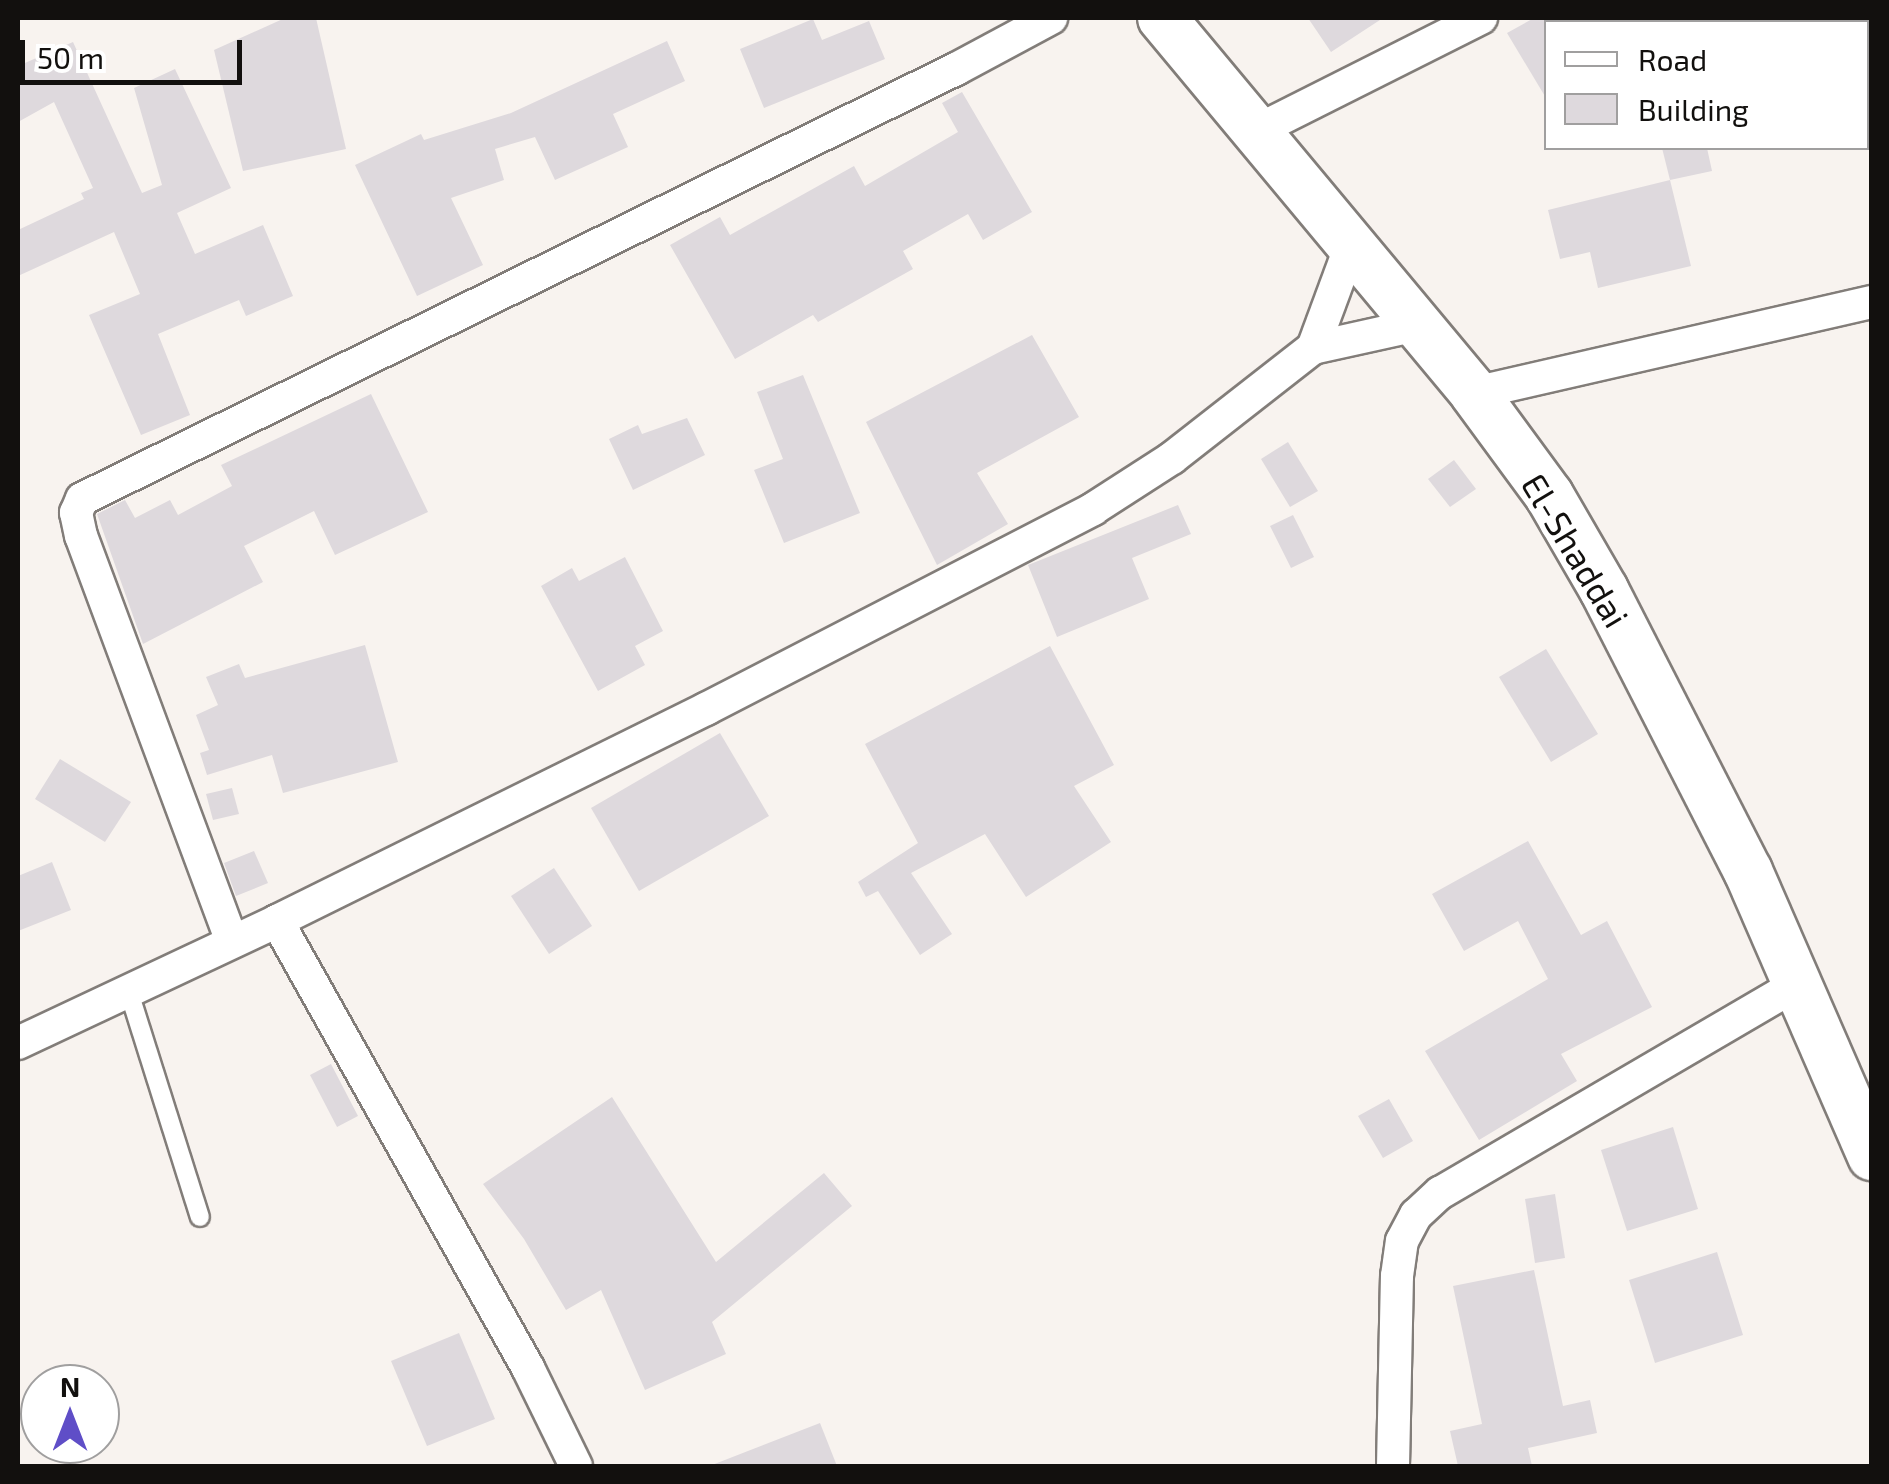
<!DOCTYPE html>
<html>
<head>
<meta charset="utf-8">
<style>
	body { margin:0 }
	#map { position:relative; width:1889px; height:1484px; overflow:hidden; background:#f8f3ef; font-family:"Exo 2",sans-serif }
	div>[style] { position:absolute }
	.building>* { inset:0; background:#ded9dd }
	.roads { filter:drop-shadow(2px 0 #827d79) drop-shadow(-2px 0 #827d79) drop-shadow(0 2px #827d79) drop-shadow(0 -2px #827d79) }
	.lane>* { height:18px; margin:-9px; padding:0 9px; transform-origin:9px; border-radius:9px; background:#fff }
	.street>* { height:32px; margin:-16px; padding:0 16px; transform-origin:16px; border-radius:16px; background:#fff }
	.secondary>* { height:48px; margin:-24px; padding:0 24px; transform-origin:24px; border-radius:24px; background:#fff }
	span { translate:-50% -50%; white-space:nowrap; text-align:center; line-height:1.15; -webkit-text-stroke:10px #fff; paint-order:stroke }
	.street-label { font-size:35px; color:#12100e }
	.frame { position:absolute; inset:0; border:20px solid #12100e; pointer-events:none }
	.legend { position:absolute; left:1544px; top:20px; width:325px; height:130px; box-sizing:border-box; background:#fff; border:2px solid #a09f9f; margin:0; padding:12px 18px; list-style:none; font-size:30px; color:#12100e }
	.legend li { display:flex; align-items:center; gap:20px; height:50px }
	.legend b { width:50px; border:2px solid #a09f9f }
	.north { position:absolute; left:20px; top:1364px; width:100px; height:100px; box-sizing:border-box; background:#fff; border:2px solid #a09f9f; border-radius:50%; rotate:0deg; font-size:28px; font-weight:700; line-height:40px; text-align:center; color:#12100e }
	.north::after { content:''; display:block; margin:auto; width:35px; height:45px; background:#5f4ec7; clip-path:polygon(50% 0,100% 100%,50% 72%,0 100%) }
	.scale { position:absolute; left:20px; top:40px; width:222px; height:45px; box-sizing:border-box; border:5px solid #12100e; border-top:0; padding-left:12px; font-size:30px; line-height:35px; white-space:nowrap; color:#12100e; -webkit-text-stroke:8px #fff; paint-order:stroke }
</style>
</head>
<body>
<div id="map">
	<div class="building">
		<i style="clip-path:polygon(285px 18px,316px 18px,346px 149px,243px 171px,214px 50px)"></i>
		<i style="clip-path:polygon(1308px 18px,1383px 18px,1331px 52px)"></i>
		<i style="clip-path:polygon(1534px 18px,1546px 18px,1546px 98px,1507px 33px)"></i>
		<i style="clip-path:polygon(813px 19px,822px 40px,869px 21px,885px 59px,764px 108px,740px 49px)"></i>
		<i style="clip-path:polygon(667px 41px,685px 81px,613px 114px,628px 147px,555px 180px,535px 137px,495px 149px,504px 180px,451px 198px,483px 265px,417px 296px,355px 165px,421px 134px,424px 140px,511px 113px)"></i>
		<i style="clip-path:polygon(73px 42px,142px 193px,162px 185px,134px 88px,175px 69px,231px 188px,177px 213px,195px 254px,263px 225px,293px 296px,246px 316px,239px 300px,158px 334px,190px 415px,141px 435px,89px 315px,140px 294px,114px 232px,18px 276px,18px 230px,84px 199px,81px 193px,93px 188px,54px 102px,18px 122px,18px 66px)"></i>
		<i style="clip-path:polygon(962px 92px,1032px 212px,983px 240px,968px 214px,903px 251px,913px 269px,818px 322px,813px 315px,735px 359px,670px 245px,720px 217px,730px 235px,854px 166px,865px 186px,958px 132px,942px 103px)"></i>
		<i style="clip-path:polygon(1662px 148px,1707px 148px,1712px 171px,1670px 180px)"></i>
		<i style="clip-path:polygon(1670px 180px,1691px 266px,1598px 288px,1590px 252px,1560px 259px,1548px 210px)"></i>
		<i style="clip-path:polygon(1032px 335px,1079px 417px,977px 473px,1008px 524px,937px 565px,866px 422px)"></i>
		<i style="clip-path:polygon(803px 375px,860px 513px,784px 543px,754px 470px,783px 459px,757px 392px)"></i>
		<i style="clip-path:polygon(371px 394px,428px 512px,335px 555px,314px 511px,244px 546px,263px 582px,143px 644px,97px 514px,125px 500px,135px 518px,170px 500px,178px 515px,232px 486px,221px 465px)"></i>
		<i style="clip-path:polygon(687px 418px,705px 455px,633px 490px,609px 439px,638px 425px,642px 434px)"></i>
		<i style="clip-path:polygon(1288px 442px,1318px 491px,1290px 507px,1261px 459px)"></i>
		<i style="clip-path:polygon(1454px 460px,1476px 489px,1450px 507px,1428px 479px)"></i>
		<i style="clip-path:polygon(1178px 505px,1191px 534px,1132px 558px,1149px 599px,1057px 637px,1028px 565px)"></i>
		<i style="clip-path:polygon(1293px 515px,1314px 557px,1291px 568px,1270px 526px)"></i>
		<i style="clip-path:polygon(625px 557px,663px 631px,635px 646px,645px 665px,598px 691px,541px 586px,572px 568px,579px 581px)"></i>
		<i style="clip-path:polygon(365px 645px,398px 762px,283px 793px,272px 755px,207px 775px,200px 753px,209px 750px,196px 715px,218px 705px,206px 677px,239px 664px,245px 678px)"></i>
		<i style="clip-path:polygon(1050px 646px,1114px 765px,1074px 786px,1111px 842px,1026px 897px,985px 834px,911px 873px,952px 934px,920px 955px,878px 891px,866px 897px,858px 882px,918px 843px,865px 744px)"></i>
		<i style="clip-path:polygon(1546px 649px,1598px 734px,1551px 762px,1499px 677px)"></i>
		<i style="clip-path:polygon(720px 733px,769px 816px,639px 891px,591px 808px)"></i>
		<i style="clip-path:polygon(60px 759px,131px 802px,105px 842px,35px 799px)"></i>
		<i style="clip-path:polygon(232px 788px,239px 814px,213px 820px,206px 794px)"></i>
		<i style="clip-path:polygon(1528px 841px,1581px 935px,1607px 921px,1652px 1007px,1561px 1054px,1577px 1081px,1479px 1140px,1425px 1051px,1548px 979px,1518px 921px,1464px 951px,1432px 894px)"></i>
		<i style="clip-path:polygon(254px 851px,268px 883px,236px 896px,224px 863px)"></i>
		<i style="clip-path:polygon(52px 862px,71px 910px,18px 931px,18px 876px)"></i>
		<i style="clip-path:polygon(554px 868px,592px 926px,549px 954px,511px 896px)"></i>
		<i style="clip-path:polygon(331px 1064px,358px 1116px,337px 1127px,310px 1075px)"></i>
		<i style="clip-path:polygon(612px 1097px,716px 1262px,824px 1173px,852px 1206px,712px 1322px,726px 1354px,645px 1390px,601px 1290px,566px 1310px,524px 1239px,483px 1184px)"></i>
		<i style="clip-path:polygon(1389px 1099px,1413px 1141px,1383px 1158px,1358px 1116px)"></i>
		<i style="clip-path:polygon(1673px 1127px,1698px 1209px,1627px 1231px,1601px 1150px)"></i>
		<i style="clip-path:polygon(1555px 1194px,1565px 1258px,1535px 1263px,1525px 1199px)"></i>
		<i style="clip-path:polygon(1717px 1252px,1743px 1335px,1655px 1363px,1629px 1280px)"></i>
		<i style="clip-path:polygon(1534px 1270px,1563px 1406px,1590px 1400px,1597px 1433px,1528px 1448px,1532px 1466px,1458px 1466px,1450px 1431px,1482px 1424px,1453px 1286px)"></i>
		<i style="clip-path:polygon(459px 1333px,495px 1419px,427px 1446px,391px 1361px)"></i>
		<i style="clip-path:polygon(820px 1423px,837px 1466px,712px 1466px,712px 1465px)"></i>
	</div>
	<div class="roads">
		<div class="lane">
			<i style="left:128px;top:989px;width:239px;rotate:72.5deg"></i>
		</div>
		<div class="street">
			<i style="left:1256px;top:131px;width:252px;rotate:-26.7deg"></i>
			<i style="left:1313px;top:348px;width:107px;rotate:-69.7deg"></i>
			<i style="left:1474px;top:393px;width:408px;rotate:-12.9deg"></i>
			<i style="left:277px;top:921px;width:513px;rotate:60.68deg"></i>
			<i style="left:528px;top:1368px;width:109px;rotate:63.9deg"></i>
			<i style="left:231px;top:939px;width:430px;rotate:-110.4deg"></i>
			<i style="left:81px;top:536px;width:24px;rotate:-102deg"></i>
			<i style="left:76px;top:513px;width:15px;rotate:-67deg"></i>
			<i style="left:82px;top:499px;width:974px;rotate:-26.2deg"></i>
			<i style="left:956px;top:69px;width:108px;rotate:-28.2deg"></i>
			<i style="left:18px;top:1043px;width:286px;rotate:-25.2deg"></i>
			<i style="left:277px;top:921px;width:479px;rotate:-26.3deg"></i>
			<i style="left:706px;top:709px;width:436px;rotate:-27.3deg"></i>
			<i style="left:1093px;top:509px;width:94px;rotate:-32.8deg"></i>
			<i style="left:1172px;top:458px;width:179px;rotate:-38deg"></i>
			<i style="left:1313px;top:348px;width:107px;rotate:-12.5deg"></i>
			<i style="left:1393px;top:1466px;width:190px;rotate:-88.8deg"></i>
			<i style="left:1397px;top:1276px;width:35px;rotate:-82deg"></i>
			<i style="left:1402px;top:1241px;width:30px;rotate:-62deg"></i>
			<i style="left:1416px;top:1215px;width:33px;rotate:-43deg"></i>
			<i style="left:1440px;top:1193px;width:415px;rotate:-30.3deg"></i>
		</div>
		<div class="secondary">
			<i style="left:1162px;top:18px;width:488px;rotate:50.2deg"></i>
			<i style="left:1474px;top:393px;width:127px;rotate:53.7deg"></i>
			<i style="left:1549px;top:495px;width:110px;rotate:59.9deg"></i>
			<i style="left:1604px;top:590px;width:316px;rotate:62.9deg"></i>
			<i style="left:1748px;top:871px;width:311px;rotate:66.5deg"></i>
		</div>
	</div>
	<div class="street-label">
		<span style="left:1576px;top:550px;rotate:59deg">El-Shaddai</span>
	</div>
	<div class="frame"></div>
	<ul class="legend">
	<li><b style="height:12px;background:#fff"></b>Road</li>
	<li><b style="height:28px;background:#ded9dd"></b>Building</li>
	</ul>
	<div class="north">N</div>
	<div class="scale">50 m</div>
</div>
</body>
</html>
